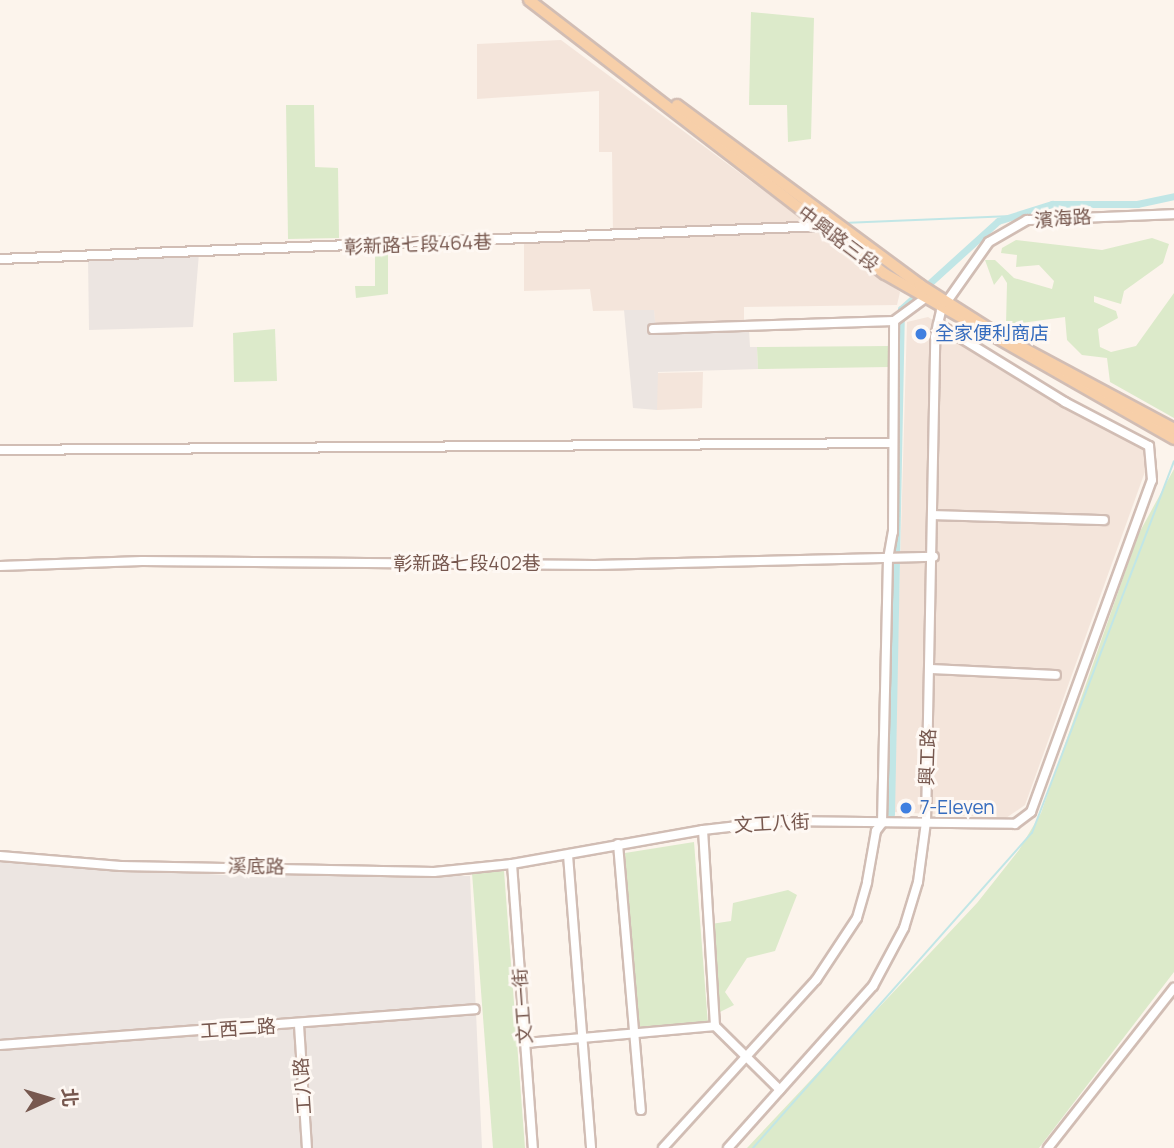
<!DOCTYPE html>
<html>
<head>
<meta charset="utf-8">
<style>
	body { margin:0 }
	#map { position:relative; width:1174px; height:1148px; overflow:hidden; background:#fcf4ec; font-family:Manrope,"Noto Sans TC",sans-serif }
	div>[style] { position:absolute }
	.residential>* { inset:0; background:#f4e5db }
	.industrial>* { inset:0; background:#ece5e1 }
	.green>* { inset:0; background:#dceaca }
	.stream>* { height:2px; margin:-1px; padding:0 1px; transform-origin:1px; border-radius:1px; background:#c1e6e6 }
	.canal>* { height:7px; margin:-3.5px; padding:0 3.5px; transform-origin:3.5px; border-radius:3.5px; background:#c1e6e6 }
	.roads { filter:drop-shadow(2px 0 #d1bdb4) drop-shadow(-2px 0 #d1bdb4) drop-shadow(0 2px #d1bdb4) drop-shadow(0 -2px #d1bdb4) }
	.minor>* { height:8px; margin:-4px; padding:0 4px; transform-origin:4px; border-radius:4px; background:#fff }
	.major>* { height:10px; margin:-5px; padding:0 5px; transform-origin:5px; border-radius:5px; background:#f7cfa9 }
	.dots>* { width:19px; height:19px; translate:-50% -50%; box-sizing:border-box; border:4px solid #fef8f3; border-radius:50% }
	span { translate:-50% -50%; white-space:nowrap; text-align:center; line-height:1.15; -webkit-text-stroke:6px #fef8f3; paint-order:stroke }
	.street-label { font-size:19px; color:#77584f }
	.shop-label { font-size:19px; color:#366cbe }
	.left { translate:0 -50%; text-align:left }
	.north { position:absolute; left:14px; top:1064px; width:70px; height:70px; -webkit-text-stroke:5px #fef8f3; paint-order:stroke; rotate:86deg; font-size:19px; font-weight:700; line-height:28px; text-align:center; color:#77584f }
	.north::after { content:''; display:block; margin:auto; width:24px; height:32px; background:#77584f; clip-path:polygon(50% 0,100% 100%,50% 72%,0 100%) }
</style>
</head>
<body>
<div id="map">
	<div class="residential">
		<i style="clip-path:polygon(561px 40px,900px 292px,897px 305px,744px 307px,744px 322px,655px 328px,654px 310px,593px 311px,590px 289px,524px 291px,524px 238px,613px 235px,612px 152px,599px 152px,599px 91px,477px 99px,477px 44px)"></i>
		<i style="clip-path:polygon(928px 317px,1151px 455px,1025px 805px,1006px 818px,893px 812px,907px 322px)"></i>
		<i style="clip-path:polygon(703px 372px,702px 408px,657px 410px,656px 373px)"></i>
	</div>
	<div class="industrial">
		<i style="clip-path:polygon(199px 253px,193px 327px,89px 330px,88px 258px)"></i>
		<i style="clip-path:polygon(624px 310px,654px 310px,656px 331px,749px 330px,750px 347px,757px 347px,758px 369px,658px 372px,657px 410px,633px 408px)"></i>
		<i style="clip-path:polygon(0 861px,224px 875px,470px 876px,482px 1148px,0 1148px)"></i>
	</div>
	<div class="green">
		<i style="clip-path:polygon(751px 12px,814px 18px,811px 139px,788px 142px,787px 105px,749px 105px)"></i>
		<i style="clip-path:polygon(286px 105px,314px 105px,315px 167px,338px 168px,339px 238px,288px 239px)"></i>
		<i style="clip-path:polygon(1152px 238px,1169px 244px,1163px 263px,1124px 291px,1121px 304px,1094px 296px,1094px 302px,1116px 311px,1118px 318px,1098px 329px,1100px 347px,1111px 352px,1136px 346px,1174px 293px,1174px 418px,1110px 382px,1107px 358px,1082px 355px,1067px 340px,1065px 317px,1006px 325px,1007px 283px,1002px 275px,994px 285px,985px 260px,995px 260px,1014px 278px,1052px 289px,1054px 281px,1039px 265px,1016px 267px,1017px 255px,1001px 253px,1002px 248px,1016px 240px,1102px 250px)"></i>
		<i style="clip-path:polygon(375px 249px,388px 249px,388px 294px,356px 298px,355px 286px,375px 286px)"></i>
		<i style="clip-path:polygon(275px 329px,277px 381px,234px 382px,233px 333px)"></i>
		<i style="clip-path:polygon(889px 346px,888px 367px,758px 369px,757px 347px)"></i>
		<i style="clip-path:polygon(1174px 469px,1174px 972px,1039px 1148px,747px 1148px,977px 903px,1019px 850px,1041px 813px,1138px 535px)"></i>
		<i style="clip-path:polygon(694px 842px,708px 1025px,637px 1030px,625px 853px)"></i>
		<i style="clip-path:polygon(504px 871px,525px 1148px,493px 1148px,472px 873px)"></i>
		<i style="clip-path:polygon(788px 890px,797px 895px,775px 951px,747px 958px,725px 992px,734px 1005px,716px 1014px,711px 924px,731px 921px,733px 903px)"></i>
	</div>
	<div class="stream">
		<i style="left:843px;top:223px;width:169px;rotate:-2.4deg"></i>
		<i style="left:3px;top:255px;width:281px;rotate:-2.2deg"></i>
		<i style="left:753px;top:1148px;width:421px;rotate:-48.5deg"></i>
		<i style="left:1032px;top:833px;width:398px;rotate:-69.1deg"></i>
	</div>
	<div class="canal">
		<i style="left:891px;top:814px;width:505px;rotate:-88.87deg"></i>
		<i style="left:901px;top:309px;width:131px;rotate:-42.2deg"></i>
		<i style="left:998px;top:221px;width:57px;rotate:-17.5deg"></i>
		<i style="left:1052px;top:204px;width:85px"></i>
		<i style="left:1137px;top:204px;width:38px;rotate:-12deg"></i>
	</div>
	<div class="roads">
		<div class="minor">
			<i style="left:0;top:259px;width:827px;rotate:-2.29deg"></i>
			<i style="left:653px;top:329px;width:241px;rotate:-1.9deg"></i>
			<i style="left:894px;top:321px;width:42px;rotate:-36.3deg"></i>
			<i style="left:0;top:450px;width:891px;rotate:-0.45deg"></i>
			<i style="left:935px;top:515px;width:169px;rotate:1.7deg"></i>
			<i style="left:0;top:566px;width:142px;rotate:-2deg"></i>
			<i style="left:142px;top:561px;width:453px;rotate:0.5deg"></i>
			<i style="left:595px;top:565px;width:339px;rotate:-1.4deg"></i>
			<i style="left:930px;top:669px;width:126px;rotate:2.7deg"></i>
			<i style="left:703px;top:830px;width:196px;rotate:86.5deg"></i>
			<i style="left:715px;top:1026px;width:91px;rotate:44.6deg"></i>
			<i style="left:618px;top:844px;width:267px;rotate:85.1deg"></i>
			<i style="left:568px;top:855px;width:294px;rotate:85.5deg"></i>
			<i style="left:0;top:856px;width:121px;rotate:4.7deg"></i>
			<i style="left:121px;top:866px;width:313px;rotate:1.1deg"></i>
			<i style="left:434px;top:872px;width:78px;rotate:-5.9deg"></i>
			<i style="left:512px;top:864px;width:194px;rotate:-10.1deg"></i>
			<i style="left:703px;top:830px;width:79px;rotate:-6.6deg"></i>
			<i style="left:781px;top:821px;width:234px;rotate:0.7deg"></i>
			<i style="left:1015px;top:824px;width:20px;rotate:-37deg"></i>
			<i style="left:1031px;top:812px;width:353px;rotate:-70deg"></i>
			<i style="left:1152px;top:480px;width:34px;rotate:-95deg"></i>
			<i style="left:1149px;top:446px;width:95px;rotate:-152.4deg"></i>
			<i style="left:1065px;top:402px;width:149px;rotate:-148.4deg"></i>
			<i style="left:512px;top:864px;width:285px;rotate:85.8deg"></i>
			<i style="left:299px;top:1025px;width:123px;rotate:86.3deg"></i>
			<i style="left:526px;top:1043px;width:190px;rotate:-5.1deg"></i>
			<i style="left:0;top:1045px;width:476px;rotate:-4.3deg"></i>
			<i style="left:663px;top:1148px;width:227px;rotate:-47.7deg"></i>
			<i style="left:816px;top:980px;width:74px;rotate:-56.5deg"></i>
			<i style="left:857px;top:918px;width:37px;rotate:-74deg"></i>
			<i style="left:867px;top:882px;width:52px;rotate:-80deg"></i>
			<i style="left:876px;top:831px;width:10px;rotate:-53deg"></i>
			<i style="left:882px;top:823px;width:264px;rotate:-88.7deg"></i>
			<i style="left:888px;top:559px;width:27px;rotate:-80deg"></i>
			<i style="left:893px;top:532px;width:211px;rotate:-89.7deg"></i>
			<i style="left:728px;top:1148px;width:217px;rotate:-48.2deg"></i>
			<i style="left:873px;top:986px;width:66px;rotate:-61.9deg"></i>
			<i style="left:904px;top:928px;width:48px;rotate:-73.1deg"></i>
			<i style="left:918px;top:882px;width:61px;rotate:-82.4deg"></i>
			<i style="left:926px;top:822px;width:485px;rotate:-88.9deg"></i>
			<i style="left:935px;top:337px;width:28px;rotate:-77deg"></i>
			<i style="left:941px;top:310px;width:83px;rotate:-54.8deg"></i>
			<i style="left:989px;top:242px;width:44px;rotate:-30.1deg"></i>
			<i style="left:1027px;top:220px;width:147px;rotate:-2.3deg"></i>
			<i style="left:1048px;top:1148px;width:204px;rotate:-51.8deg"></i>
		</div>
		<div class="major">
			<i style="left:529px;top:0;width:449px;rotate:37.6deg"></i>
			<i style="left:885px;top:274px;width:333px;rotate:29.7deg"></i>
			<i style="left:677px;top:105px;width:302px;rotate:36.5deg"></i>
			<i style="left:920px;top:285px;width:93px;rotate:32.3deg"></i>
			<i style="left:999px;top:335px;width:199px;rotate:28.2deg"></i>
		</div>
	</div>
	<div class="dots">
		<i style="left:921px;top:334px;background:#3f7fe0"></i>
		<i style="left:906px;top:808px;background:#3f7fe0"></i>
	</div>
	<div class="street-label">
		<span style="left:1063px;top:219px;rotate:-4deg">濱海路</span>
		<span style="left:838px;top:239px;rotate:37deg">中興路三段</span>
		<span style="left:418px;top:245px;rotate:-2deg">彰新路七段464巷</span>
		<span style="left:467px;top:564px">彰新路七段402巷</span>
		<span style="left:928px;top:757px;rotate:-88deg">興工路</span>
		<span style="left:772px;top:824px;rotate:-3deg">文工八街</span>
		<span style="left:256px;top:867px;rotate:1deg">溪底路</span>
		<span style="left:523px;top:1006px;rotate:-94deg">文工一街</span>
		<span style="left:238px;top:1029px;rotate:-4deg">工西二路</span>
		<span style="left:303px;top:1086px;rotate:-94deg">工八路</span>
	</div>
	<div class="shop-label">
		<span class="left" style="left:935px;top:334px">全家便利商店</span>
		<span class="left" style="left:920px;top:808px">7-Eleven</span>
	</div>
	<div class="north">北</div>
</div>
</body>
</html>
